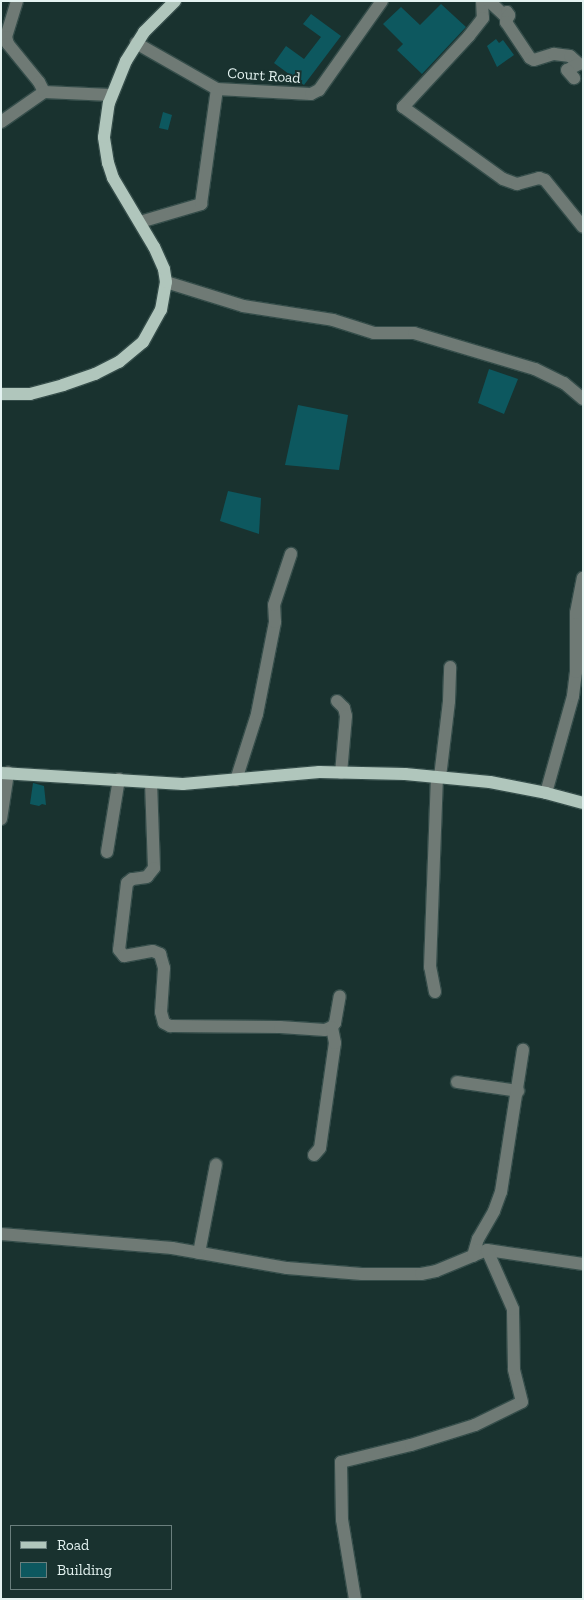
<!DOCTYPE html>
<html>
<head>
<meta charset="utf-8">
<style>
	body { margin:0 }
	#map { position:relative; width:584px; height:1600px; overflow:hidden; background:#19322f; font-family:"Zilla Slab",serif }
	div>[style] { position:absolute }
	.building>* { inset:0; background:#0d585f }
	.roads { filter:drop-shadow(1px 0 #354d4a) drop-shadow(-1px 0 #354d4a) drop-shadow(0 1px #354d4a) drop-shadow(0 -1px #354d4a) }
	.minor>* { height:12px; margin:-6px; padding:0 6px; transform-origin:6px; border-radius:6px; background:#6f7a75 }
	.major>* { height:12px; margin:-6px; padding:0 6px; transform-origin:6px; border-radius:6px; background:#b0c6bc }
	span { translate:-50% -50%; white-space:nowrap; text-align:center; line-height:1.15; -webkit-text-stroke:4px #19322f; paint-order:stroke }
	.street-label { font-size:15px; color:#e4f3f1 }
	.frame { position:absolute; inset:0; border:2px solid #e4f3f1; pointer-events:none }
	.legend { position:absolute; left:10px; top:1525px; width:162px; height:65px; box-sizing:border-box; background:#19322f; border:1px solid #6a7f7d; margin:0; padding:6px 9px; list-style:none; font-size:15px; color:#e4f3f1 }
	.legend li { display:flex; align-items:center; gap:10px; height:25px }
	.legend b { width:25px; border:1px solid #6a7f7d }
</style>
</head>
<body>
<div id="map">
	<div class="building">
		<i style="clip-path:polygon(441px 4px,466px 27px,422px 74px,397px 50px,403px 44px,383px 24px,401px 7px,420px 25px)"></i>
		<i style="clip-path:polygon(311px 14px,341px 36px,304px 85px,274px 63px,286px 46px,304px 59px,321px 37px,303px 24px)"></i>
		<i style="clip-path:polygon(496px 39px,499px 43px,503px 40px,514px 55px,497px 67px,487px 46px)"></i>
		<i style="clip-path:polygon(163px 112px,172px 115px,168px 130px,159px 128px)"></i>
		<i style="clip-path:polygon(489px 369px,518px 379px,504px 414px,478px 403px)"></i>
		<i style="clip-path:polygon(298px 405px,348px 415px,339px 470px,285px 465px)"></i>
		<i style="clip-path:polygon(228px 491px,261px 498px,259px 534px,220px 521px)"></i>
		<i style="clip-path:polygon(33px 783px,44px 786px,46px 805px,42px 804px,39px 806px,30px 804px)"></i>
	</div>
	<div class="roads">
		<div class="minor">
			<i style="left:17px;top:1px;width:38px;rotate:107deg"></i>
			<i style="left:6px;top:37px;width:7px;rotate:74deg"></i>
			<i style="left:8px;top:44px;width:49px;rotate:50.8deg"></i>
			<i style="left:39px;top:82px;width:11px;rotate:63deg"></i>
			<i style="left:482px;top:1px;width:17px;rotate:87deg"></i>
			<i style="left:483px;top:18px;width:23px;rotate:128deg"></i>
			<i style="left:469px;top:36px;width:97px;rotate:132.9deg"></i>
			<i style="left:403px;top:107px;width:123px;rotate:35.8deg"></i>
			<i style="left:503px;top:179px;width:15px;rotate:20deg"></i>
			<i style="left:517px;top:184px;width:23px;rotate:-15deg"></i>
			<i style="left:539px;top:178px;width:6px;rotate:18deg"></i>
			<i style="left:545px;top:180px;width:60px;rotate:51deg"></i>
			<i style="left:489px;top:1px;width:21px;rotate:43deg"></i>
			<i style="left:504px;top:15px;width:4px;rotate:-45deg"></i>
			<i style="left:507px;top:12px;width:4px;rotate:56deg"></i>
			<i style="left:509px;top:15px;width:8px;rotate:113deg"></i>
			<i style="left:506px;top:22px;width:43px;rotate:56.3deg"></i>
			<i style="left:530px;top:58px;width:4px;rotate:27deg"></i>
			<i style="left:534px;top:60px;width:21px;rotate:-17deg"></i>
			<i style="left:554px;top:54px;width:16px;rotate:7deg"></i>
			<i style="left:570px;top:56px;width:12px;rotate:42deg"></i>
			<i style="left:579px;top:64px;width:13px;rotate:153deg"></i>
			<i style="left:567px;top:70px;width:11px;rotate:49deg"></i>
			<i style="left:136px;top:43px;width:93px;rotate:29.6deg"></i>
			<i style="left:217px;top:89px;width:94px;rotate:3deg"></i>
			<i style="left:311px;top:94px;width:9px;rotate:-27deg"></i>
			<i style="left:319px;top:90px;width:109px;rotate:-54.7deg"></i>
			<i style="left:1px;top:122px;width:52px;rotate:-34.9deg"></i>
			<i style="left:44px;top:92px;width:67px;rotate:2.6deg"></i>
			<i style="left:140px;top:222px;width:64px;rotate:-16.4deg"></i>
			<i style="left:201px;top:204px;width:116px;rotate:-82.1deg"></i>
			<i style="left:166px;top:282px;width:81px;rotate:17.3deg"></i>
			<i style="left:243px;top:306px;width:91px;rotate:8.8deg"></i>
			<i style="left:333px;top:320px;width:43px;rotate:17.6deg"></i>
			<i style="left:374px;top:333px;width:40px"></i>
			<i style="left:414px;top:333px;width:126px;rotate:16.6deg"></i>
			<i style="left:535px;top:369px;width:32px;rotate:26deg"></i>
			<i style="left:564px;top:383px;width:25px;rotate:40deg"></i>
			<i style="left:337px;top:701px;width:10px;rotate:45deg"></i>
			<i style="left:344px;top:708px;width:8px;rotate:76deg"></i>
			<i style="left:346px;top:716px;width:57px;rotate:95deg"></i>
			<i style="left:440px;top:777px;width:77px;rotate:-83.2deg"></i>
			<i style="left:449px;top:701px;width:34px;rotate:-88deg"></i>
			<i style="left:236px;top:780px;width:69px;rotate:-72.3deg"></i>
			<i style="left:257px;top:714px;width:94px;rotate:-78.9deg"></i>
			<i style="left:275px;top:622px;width:17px;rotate:-93deg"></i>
			<i style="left:274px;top:605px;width:54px;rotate:-71.6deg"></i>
			<i style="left:151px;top:782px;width:86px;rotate:88deg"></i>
			<i style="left:154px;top:868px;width:11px;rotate:128deg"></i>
			<i style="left:147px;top:877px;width:15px;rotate:172deg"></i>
			<i style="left:132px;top:879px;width:6px;rotate:141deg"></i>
			<i style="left:127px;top:883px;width:67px;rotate:96.8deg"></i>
			<i style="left:119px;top:950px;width:8px;rotate:50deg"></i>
			<i style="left:124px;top:956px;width:29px;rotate:-10deg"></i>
			<i style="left:153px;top:951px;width:8px;rotate:23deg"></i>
			<i style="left:160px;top:954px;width:15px;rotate:74deg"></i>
			<i style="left:164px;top:968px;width:44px;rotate:93.9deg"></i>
			<i style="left:161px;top:1012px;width:11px;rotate:75deg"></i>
			<i style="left:164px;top:1023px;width:7px;rotate:27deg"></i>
			<i style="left:170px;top:1026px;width:110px;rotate:0.5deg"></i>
			<i style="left:280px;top:1027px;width:45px;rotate:3.8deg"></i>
			<i style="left:325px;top:1030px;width:8px;rotate:-23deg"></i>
			<i style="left:332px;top:1027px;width:5px;rotate:-53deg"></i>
			<i style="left:335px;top:1023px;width:27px;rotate:-80deg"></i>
			<i style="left:546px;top:793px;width:101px;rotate:-74.4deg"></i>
			<i style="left:573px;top:696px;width:24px;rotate:-83deg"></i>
			<i style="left:576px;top:672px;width:59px;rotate:-90deg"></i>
			<i style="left:576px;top:613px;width:36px;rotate:-79deg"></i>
			<i style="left:1px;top:819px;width:47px;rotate:-81.3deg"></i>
			<i style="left:107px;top:852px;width:74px;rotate:-80.7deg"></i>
			<i style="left:435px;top:992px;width:25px;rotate:-101deg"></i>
			<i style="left:430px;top:967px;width:191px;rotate:-87.9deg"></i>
			<i style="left:457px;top:1082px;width:62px;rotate:8.4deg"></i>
			<i style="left:314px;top:1155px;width:9px;rotate:-49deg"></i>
			<i style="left:320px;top:1148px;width:106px;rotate:-81.9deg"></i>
			<i style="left:335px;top:1043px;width:16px;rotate:-101deg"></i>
			<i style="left:1px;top:1234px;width:172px;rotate:4.7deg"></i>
			<i style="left:172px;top:1248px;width:117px;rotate:9.9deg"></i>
			<i style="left:287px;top:1268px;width:75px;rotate:4.6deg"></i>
			<i style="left:362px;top:1274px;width:59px"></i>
			<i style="left:421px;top:1274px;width:15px;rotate:-11deg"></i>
			<i style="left:436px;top:1271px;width:55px;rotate:-22.4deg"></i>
			<i style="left:487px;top:1250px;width:97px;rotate:8.3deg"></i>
			<i style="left:199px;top:1253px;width:90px;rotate:-79.1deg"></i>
			<i style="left:473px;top:1256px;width:18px;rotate:-74deg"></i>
			<i style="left:478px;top:1239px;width:32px;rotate:-60deg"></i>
			<i style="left:494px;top:1211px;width:20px;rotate:-70deg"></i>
			<i style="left:501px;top:1192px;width:144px;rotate:-81.2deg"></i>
			<i style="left:355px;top:1599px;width:80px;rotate:-99.3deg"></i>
			<i style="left:342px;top:1520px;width:58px;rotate:-91deg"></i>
			<i style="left:341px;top:1462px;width:72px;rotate:-13.7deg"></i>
			<i style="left:411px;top:1445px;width:67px;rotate:-17.4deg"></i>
			<i style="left:475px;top:1425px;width:52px;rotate:-26.1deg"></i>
			<i style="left:522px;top:1402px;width:34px;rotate:-104deg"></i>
			<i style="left:514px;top:1369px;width:60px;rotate:-91deg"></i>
			<i style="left:513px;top:1309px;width:64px;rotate:-113.8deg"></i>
		</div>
		<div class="major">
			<i style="left:1px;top:394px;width:29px"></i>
			<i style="left:30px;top:394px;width:34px;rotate:-15deg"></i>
			<i style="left:63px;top:385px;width:34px;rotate:-19deg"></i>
			<i style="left:95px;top:374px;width:27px;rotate:-27deg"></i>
			<i style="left:119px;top:362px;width:31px;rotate:-40deg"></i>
			<i style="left:143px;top:342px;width:37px;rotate:-61deg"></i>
			<i style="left:161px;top:310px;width:28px;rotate:-80deg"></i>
			<i style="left:166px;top:282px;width:13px;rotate:-99deg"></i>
			<i style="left:164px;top:269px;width:24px;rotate:-114deg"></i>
			<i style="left:154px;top:247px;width:80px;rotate:-120.7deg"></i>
			<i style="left:113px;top:178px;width:16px;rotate:-108deg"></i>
			<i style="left:108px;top:163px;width:26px;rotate:-99deg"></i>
			<i style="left:104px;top:137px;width:34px;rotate:-82deg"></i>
			<i style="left:109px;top:103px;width:45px;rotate:-68deg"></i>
			<i style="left:126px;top:61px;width:34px;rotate:-58deg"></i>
			<i style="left:144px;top:32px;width:44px;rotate:-45deg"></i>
			<i style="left:1px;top:773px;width:182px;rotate:3.5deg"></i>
			<i style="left:183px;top:784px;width:137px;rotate:-5deg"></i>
			<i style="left:319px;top:772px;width:86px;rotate:1.3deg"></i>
			<i style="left:405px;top:774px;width:85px;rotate:5.4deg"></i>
			<i style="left:490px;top:782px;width:57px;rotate:11.1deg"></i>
			<i style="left:546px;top:793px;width:38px;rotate:15deg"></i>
		</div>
	</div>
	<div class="street-label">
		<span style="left:264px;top:76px;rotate:4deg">Court Road</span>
	</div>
	<div class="frame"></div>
	<ul class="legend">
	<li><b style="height:6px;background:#b0c6bc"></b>Road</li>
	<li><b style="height:14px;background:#0d585f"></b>Building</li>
	</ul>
</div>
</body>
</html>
